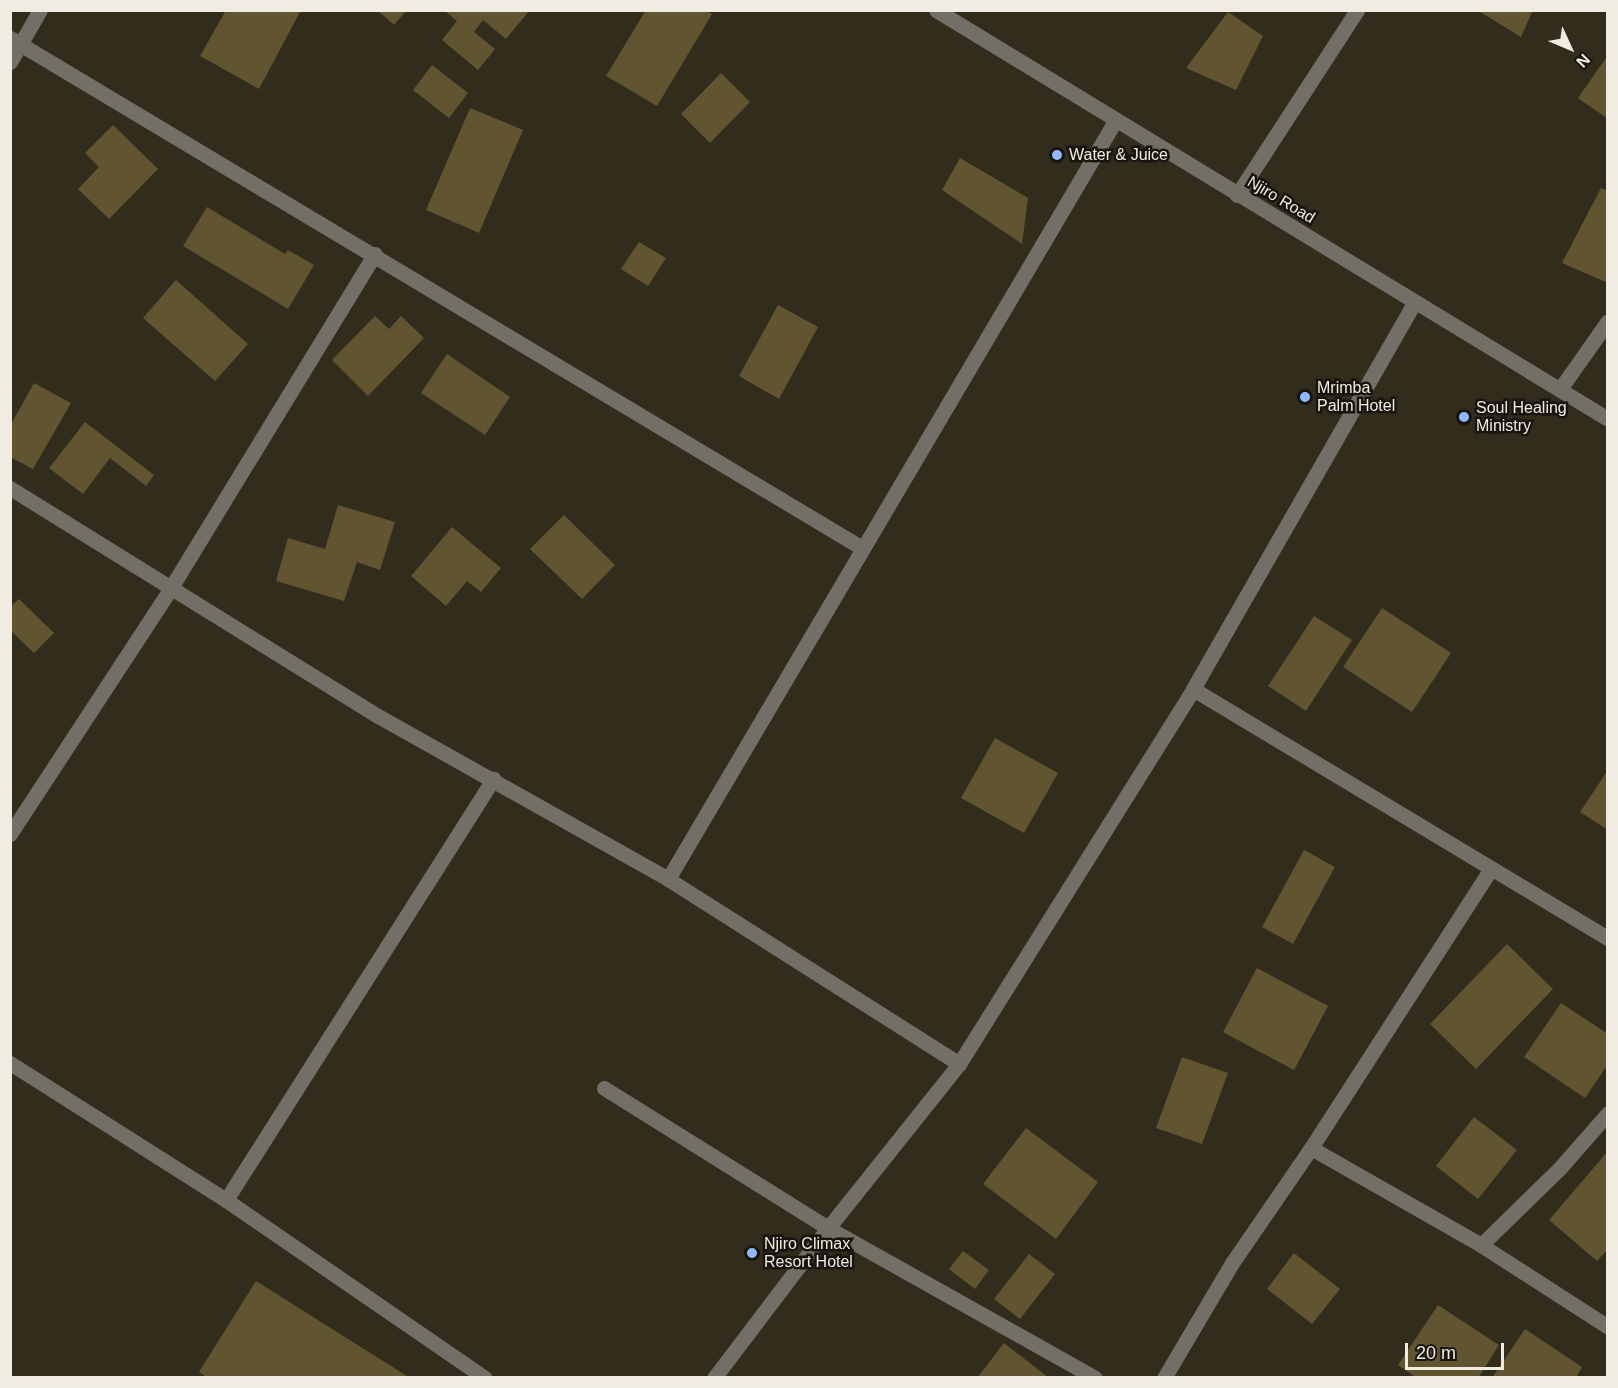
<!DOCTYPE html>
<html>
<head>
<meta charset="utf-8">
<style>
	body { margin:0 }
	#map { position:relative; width:1618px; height:1388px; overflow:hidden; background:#322c1d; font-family:Helvetica,sans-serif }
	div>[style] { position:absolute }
	.building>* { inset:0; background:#615431 }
	.minor>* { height:15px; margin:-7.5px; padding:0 7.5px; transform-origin:7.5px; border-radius:7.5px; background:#726f67 }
	.dots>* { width:16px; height:16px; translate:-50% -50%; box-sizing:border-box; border:3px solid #18150e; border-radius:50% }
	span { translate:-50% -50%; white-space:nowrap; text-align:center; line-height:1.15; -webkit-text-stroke:5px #18150e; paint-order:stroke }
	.poi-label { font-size:16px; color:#f0ece2 }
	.left { translate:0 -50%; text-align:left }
	.street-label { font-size:16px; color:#f0ece2 }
	.frame { position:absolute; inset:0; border:12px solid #f0ece2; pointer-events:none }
	.north { position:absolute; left:1540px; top:18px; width:60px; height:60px; -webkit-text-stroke:4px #18150e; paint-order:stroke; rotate:134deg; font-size:16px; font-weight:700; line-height:24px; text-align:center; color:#f0ece2 }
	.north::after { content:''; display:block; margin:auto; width:21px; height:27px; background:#f0ece2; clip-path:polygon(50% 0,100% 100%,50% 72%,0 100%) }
	.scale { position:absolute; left:1405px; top:1343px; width:99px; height:27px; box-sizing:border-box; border:3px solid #f0ece2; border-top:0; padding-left:8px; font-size:18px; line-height:21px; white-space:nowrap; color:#f0ece2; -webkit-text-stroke:4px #18150e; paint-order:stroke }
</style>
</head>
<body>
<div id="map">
	<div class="building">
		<i style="clip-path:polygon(226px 10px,301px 10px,259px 89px,200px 56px)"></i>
		<i style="clip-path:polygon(377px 10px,407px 10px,394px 25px)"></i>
		<i style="clip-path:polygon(444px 10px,530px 10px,506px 39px,483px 20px,474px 32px,495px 49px,478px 70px,442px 40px,457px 21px)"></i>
		<i style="clip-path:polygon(646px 10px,705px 10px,712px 14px,657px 106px,606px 76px)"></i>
		<i style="clip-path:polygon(1477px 10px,1533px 10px,1521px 37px)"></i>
		<i style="clip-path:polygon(1228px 12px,1263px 36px,1236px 90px,1186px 68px)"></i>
		<i style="clip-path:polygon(1608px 55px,1608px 119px,1578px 98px)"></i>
		<i style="clip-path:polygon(432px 65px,468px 93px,449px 118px,413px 90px)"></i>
		<i style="clip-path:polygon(721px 73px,750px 102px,710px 143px,681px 114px)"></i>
		<i style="clip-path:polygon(470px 108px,523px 130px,479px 233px,426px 210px)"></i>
		<i style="clip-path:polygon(113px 125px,158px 169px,109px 219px,78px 189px,99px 167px,85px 153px)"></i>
		<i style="clip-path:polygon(960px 158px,1028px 198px,1022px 244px,942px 190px)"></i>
		<i style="clip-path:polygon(1601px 188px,1608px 191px,1608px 283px,1562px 263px)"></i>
		<i style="clip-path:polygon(207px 207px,285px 254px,288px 250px,314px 265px,288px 309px,183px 246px)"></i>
		<i style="clip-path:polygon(639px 242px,666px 258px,648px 286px,621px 269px)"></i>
		<i style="clip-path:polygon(176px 280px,248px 344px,215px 381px,143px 318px)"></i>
		<i style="clip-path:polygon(778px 305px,818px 327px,779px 399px,739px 376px)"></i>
		<i style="clip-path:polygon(375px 316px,389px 329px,401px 316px,424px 338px,368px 396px,332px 360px)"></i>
		<i style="clip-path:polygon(447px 354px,510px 397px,485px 435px,421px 393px)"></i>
		<i style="clip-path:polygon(34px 383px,71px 403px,33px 469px,10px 457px,10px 426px)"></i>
		<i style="clip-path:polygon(85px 422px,154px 475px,146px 486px,110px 458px,83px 494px,49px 468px)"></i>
		<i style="clip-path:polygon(338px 505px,395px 522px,380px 570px,357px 562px,344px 601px,276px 581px,288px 538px,325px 549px)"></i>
		<i style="clip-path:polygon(564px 515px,615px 565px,582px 599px,530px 549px)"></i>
		<i style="clip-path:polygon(452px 527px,501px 568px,481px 592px,467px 581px,446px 606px,411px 576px)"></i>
		<i style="clip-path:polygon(19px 599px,54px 633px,34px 653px,10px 630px,10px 607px)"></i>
		<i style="clip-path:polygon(1382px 608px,1451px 653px,1412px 712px,1343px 667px)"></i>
		<i style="clip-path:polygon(1314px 616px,1352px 640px,1306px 711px,1268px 686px)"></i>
		<i style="clip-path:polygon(995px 738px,1058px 773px,1024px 833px,961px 798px)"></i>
		<i style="clip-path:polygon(1608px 770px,1608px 830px,1580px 812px)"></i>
		<i style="clip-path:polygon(1304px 850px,1335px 867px,1293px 944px,1262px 927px)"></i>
		<i style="clip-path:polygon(1507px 944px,1553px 989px,1476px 1069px,1430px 1024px)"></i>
		<i style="clip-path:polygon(1257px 968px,1328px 1006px,1294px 1070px,1223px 1032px)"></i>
		<i style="clip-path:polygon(1561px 1003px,1608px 1034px,1608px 1064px,1585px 1098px,1524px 1057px)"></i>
		<i style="clip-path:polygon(1182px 1057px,1228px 1073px,1202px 1144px,1156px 1128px)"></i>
		<i style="clip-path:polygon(1474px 1117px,1517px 1150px,1478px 1199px,1436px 1166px)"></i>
		<i style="clip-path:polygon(1026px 1128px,1098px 1182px,1056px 1239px,983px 1184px)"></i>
		<i style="clip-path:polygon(1608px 1151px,1608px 1249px,1597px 1261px,1549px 1220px)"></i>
		<i style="clip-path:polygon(963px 1251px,989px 1270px,975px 1289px,949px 1269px)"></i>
		<i style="clip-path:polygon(1294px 1253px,1340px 1289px,1312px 1324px,1267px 1289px)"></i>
		<i style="clip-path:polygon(1029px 1254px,1055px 1274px,1020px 1319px,994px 1299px)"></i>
		<i style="clip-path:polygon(256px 1281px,410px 1378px,208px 1378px,199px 1372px)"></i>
		<i style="clip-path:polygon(1438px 1305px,1499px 1345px,1478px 1378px,1417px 1378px,1398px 1365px)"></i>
		<i style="clip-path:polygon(1525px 1329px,1582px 1367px,1576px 1378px,1492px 1378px)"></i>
		<i style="clip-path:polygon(1004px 1343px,1049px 1378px,977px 1378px)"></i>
	</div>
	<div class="minor">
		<i style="left:936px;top:10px;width:787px;rotate:31.33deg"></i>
		<i style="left:10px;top:38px;width:993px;rotate:30.9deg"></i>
		<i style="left:10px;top:62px;width:60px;rotate:-60deg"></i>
		<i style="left:1237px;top:195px;width:221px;rotate:-57deg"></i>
		<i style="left:1560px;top:389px;width:83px;rotate:-54.8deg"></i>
		<i style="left:10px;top:488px;width:433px;rotate:31.8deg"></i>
		<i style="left:378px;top:716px;width:333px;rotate:29.3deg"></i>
		<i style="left:668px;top:879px;width:345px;rotate:32.4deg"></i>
		<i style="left:1193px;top:689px;width:484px;rotate:31deg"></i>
		<i style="left:10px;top:834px;width:296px;rotate:-56.8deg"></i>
		<i style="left:172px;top:586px;width:389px;rotate:-58.6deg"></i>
		<i style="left:668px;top:879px;width:880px;rotate:-59.47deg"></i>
		<i style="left:10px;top:1063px;width:256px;rotate:32.4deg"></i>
		<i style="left:226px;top:1200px;width:314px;rotate:34.5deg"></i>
		<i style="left:604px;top:1088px;width:264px;rotate:32deg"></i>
		<i style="left:828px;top:1228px;width:306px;rotate:29.3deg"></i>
		<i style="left:1311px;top:1148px;width:196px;rotate:29.7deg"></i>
		<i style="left:1481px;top:1245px;width:151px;rotate:32.8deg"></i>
		<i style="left:226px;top:1200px;width:499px;rotate:-57.6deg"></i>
		<i style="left:1481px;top:1245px;width:109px;rotate:-44.3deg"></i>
		<i style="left:1559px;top:1169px;width:74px;rotate:-48.8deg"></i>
		<i style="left:714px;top:1378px;width:188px;rotate:-52.8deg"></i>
		<i style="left:828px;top:1228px;width:210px;rotate:-51.4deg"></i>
		<i style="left:959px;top:1064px;width:442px;rotate:-58deg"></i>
		<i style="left:1193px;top:689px;width:446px;rotate:-60.2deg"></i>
		<i style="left:1164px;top:1378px;width:134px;rotate:-59.4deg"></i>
		<i style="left:1232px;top:1263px;width:140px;rotate:-55.5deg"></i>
		<i style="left:1311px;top:1148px;width:332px;rotate:-57.2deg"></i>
	</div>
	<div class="dots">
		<i style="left:1057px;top:155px;background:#91b8fd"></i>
		<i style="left:1305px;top:397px;background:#91b8fd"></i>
		<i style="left:1464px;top:417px;background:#91b8fd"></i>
		<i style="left:752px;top:1253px;background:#91b8fd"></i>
	</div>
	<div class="poi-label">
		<span class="left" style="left:1069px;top:155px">Water &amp; Juice</span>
		<span class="left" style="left:1317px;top:397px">Mrimba<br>Palm Hotel</span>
		<span class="left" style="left:1476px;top:417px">Soul Healing<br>Ministry</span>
		<span class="left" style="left:764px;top:1253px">Njiro Climax<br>Resort Hotel</span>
	</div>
	<div class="street-label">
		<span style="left:1281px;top:200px;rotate:31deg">Njiro Road</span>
	</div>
	<div class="frame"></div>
	<div class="north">N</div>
	<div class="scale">20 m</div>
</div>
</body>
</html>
